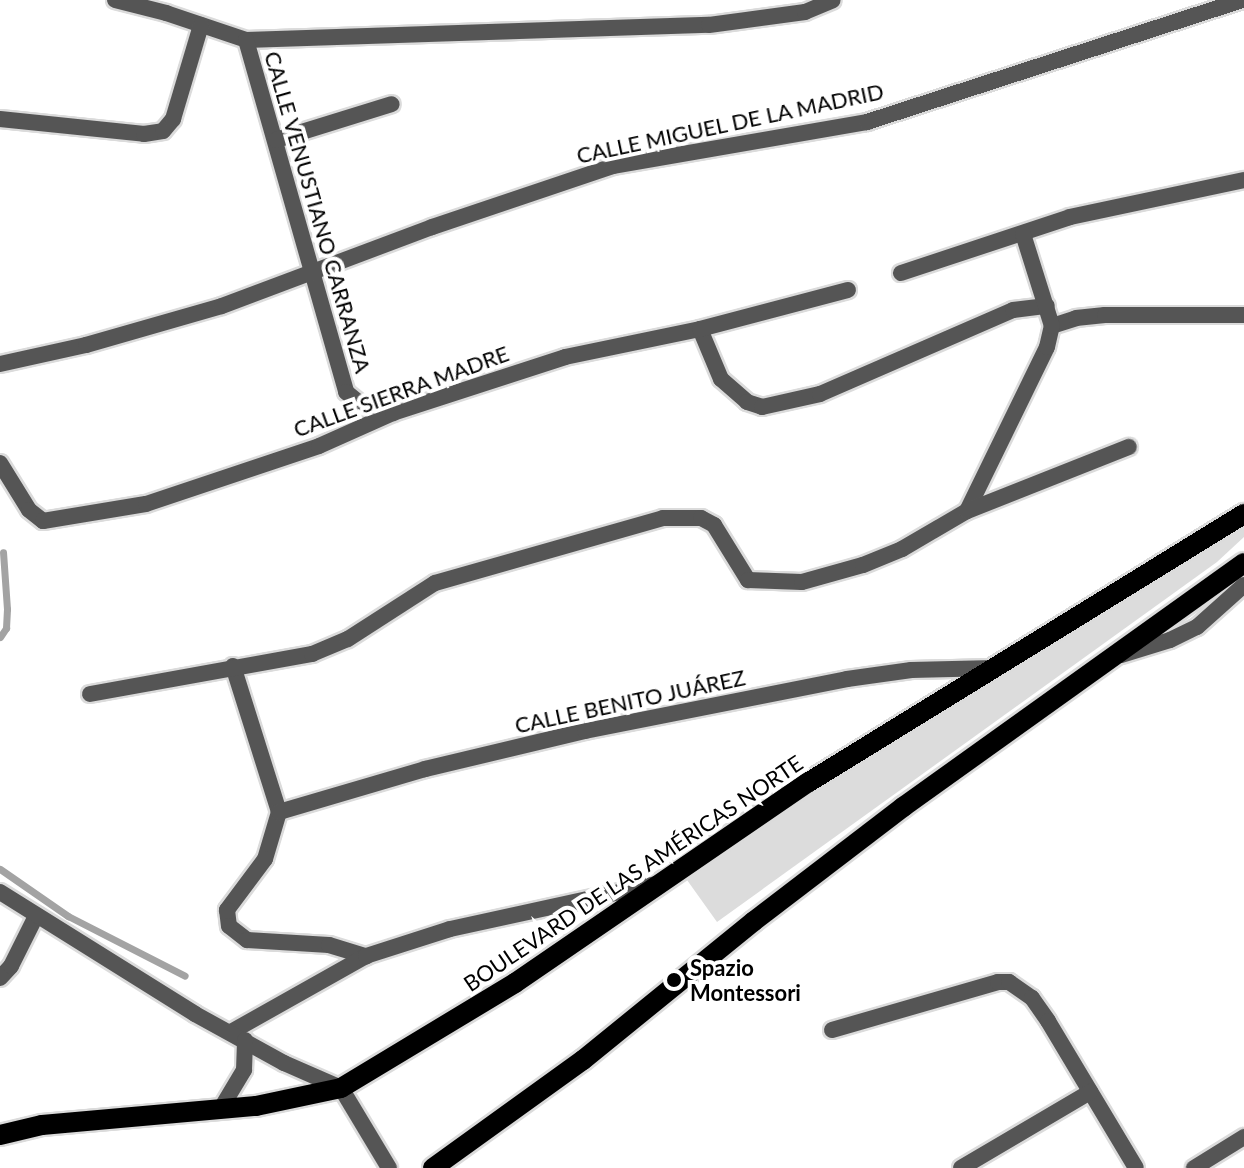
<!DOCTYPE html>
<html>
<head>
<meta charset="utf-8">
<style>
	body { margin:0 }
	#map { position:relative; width:1244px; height:1168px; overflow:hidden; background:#fff; font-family:Lato,sans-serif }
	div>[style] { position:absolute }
	.green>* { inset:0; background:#dcdcdc }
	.stream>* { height:7px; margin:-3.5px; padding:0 3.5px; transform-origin:3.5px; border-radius:3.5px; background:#a3a3a3 }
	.roads { filter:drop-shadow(2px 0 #dbdbdb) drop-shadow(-2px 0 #dbdbdb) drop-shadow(0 2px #dbdbdb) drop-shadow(0 -2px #dbdbdb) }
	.minor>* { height:16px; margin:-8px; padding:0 8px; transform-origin:8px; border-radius:8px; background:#555 }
	.tertiary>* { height:16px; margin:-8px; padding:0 8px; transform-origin:8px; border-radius:8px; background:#555 }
	.primary>* { height:20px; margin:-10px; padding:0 10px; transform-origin:10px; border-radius:10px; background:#000 }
	.dots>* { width:22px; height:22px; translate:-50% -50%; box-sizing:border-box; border:4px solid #fff; border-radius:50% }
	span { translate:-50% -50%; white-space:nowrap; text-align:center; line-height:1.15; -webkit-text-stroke:8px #fff; paint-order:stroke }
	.street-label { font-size:22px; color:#000 }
	.poi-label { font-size:22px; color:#000; font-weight:700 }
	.left { translate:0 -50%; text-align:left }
</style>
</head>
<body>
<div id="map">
	<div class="green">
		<i style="clip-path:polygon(1244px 527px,1244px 537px,1217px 562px,717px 922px,687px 880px,809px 795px)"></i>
	</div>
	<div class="stream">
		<i style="left:0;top:637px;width:11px;rotate:-56deg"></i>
		<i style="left:6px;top:628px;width:19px;rotate:-87deg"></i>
		<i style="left:7px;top:609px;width:57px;rotate:-94deg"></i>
		<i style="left:0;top:869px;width:83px;rotate:34.7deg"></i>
		<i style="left:68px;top:916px;width:131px;rotate:27.1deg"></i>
	</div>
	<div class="roads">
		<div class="minor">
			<i style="left:115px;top:0;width:53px;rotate:14.3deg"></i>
			<i style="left:166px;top:13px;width:84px;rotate:18.6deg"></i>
			<i style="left:246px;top:40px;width:463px;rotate:-1.9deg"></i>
			<i style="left:709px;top:25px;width:97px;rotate:-7.7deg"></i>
			<i style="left:805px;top:12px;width:30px;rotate:-23deg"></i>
			<i style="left:246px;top:40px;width:366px;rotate:74.1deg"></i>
			<i style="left:346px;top:392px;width:22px;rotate:39deg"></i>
			<i style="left:363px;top:406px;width:31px;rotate:13deg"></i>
			<i style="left:0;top:119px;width:145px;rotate:5.9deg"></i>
			<i style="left:144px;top:134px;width:19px;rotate:-9deg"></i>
			<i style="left:163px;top:131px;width:16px;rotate:-50deg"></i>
			<i style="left:173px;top:119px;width:98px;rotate:-73.4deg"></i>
			<i style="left:276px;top:140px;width:121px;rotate:-17.2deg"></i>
			<i style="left:901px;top:273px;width:178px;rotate:-18.3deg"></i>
			<i style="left:1070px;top:217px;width:178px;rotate:-12deg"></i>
			<i style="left:1052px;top:326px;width:25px;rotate:-18deg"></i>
			<i style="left:1076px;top:318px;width:29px;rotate:-6deg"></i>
			<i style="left:1105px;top:315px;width:139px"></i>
			<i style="left:700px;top:329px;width:54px;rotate:67.2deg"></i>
			<i style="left:721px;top:379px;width:35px;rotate:41deg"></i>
			<i style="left:747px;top:402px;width:16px;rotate:18deg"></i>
			<i style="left:762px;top:407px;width:59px;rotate:-12.6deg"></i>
			<i style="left:820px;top:394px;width:210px;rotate:-23.5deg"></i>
			<i style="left:1013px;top:310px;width:34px;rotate:-7deg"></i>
			<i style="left:0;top:364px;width:88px;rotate:-12.5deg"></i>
			<i style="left:86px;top:345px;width:141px;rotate:-16deg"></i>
			<i style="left:222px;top:306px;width:224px;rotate:-20.6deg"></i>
			<i style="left:432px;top:227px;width:191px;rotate:-18.6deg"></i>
			<i style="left:613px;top:166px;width:258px;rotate:-9.8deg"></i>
			<i style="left:867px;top:122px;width:394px;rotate:-18deg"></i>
			<i style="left:0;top:463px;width:55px;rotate:58.3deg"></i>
			<i style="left:29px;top:510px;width:18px;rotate:38deg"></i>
			<i style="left:43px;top:521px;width:104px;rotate:-9.4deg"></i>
			<i style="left:146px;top:504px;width:182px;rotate:-18.5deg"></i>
			<i style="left:319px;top:446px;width:81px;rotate:-24deg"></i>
			<i style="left:393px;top:413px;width:181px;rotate:-18deg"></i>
			<i style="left:565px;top:357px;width:138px;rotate:-11.7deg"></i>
			<i style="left:700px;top:329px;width:153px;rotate:-14.8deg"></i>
			<i style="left:967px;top:511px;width:182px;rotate:-64deg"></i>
			<i style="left:1047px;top:347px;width:22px;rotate:-77deg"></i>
			<i style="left:1052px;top:326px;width:96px;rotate:-107.5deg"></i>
			<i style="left:233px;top:666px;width:153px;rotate:72.5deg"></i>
			<i style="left:279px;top:812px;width:49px;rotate:106.6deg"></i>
			<i style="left:265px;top:859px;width:64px;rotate:126.7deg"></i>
			<i style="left:227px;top:910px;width:16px;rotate:83deg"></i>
			<i style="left:229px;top:926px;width:23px;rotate:38deg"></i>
			<i style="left:247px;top:940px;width:82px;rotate:3.5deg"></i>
			<i style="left:329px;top:945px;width:39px;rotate:17deg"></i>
			<i style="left:90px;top:694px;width:226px;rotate:-10.2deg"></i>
			<i style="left:312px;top:654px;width:39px;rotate:-23deg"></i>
			<i style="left:348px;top:639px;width:103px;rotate:-32.8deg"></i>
			<i style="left:435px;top:583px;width:237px;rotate:-15.9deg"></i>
			<i style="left:663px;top:518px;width:38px"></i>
			<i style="left:701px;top:518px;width:15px;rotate:28deg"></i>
			<i style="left:714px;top:525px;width:65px;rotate:58.3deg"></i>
			<i style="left:748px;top:580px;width:54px;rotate:2.1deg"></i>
			<i style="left:802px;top:582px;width:63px;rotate:-15.6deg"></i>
			<i style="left:863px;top:565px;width:42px;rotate:-22.3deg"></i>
			<i style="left:902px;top:549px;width:75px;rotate:-30.3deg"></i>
			<i style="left:967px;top:511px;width:174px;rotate:-21.6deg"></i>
			<i style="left:279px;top:812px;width:152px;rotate:-16.4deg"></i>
			<i style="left:425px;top:769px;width:164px;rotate:-13.4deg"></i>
			<i style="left:585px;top:731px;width:267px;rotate:-11.2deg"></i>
			<i style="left:847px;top:679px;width:65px;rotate:-8deg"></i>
			<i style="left:911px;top:670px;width:83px;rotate:-1.4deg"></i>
			<i style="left:0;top:978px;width:16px;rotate:-47deg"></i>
			<i style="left:11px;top:966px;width:56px;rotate:-63.4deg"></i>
			<i style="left:832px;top:1030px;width:173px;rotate:-16.1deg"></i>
			<i style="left:998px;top:982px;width:11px"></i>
			<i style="left:1009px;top:982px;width:28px;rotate:35deg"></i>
			<i style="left:1032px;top:998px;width:28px;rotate:55deg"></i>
			<i style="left:1048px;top:1021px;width:171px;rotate:59.1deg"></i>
			<i style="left:231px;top:1032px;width:155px;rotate:-29.4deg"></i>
			<i style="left:366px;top:956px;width:88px;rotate:-17.8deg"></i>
			<i style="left:450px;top:929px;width:212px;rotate:-12.3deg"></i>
			<i style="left:961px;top:1168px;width:150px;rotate:-30.5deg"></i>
			<i style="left:1194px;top:1168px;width:59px;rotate:-31.8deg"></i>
		</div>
		<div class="tertiary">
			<i style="left:1121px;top:655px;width:51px;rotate:-17deg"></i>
			<i style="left:1170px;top:640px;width:30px;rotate:-26deg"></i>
			<i style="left:1197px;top:627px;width:63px;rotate:-41.8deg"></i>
			<i style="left:0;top:892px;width:230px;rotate:32deg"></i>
			<i style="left:195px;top:1014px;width:102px;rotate:28.8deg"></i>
			<i style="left:284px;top:1063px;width:62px;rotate:23.7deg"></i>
			<i style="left:341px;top:1088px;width:93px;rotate:59deg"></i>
			<i style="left:220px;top:1110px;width:47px;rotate:-59deg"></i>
			<i style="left:244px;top:1070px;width:30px;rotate:-88deg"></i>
		</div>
		<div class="primary">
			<i style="left:0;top:1135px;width:43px;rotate:-13.4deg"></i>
			<i style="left:42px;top:1125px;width:215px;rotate:-5.1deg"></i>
			<i style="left:256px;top:1106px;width:87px;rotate:-12deg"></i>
			<i style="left:341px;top:1088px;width:203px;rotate:-31.1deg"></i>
			<i style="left:515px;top:983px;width:356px;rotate:-34.4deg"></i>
			<i style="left:809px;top:782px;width:511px;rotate:-31.64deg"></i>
			<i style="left:433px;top:1168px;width:185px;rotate:-35.8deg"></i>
			<i style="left:583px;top:1060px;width:220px;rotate:-39.1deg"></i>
			<i style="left:754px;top:921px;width:188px;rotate:-37.4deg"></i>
			<i style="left:903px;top:807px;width:419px;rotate:-35.6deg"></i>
		</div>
	</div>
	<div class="dots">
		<i style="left:674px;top:980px;background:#000"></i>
	</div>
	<div class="street-label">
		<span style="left:730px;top:123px;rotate:-12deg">CALLE MIGUEL DE LA MADRID</span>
		<span style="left:318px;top:212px;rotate:74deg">CALLE VENUSTIANO CARRANZA</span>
		<span style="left:401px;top:391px;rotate:-20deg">CALLE SIERRA MADRE</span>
		<span style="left:630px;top:701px;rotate:-12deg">CALLE BENITO JUÁREZ</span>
		<span style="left:633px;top:873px;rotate:-34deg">BOULEVARD DE LAS AMÉRICAS NORTE</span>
	</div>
	<div class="poi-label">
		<span class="left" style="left:690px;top:980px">Spazio<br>Montessori</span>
	</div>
</div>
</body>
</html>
